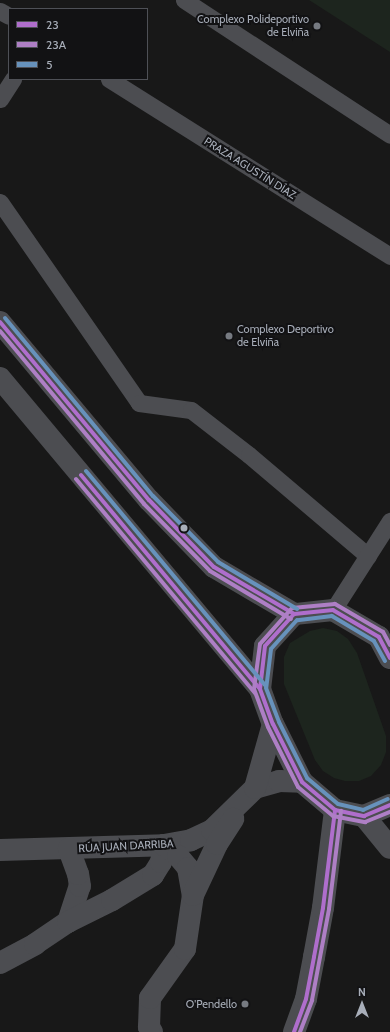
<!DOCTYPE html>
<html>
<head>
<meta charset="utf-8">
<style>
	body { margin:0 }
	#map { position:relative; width:390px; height:1032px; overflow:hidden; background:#181818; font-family:Cabin,sans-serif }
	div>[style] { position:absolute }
	.green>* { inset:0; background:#1d251e }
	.service>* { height:17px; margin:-8.5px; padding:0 8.5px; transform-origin:8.5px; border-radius:8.5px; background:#4c4d51 }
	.minor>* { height:22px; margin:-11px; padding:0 11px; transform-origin:11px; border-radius:11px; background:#4c4d51 }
	.bus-1>* { height:4px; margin:-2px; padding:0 2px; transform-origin:2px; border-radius:2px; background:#af6ecc }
	.bus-2>* { height:4px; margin:-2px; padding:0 2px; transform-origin:2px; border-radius:2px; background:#ae7fc5 }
	.bus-3>* { height:4px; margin:-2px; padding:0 2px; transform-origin:2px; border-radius:2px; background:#6792bc }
	.dots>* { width:11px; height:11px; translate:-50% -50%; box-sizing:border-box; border:2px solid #121214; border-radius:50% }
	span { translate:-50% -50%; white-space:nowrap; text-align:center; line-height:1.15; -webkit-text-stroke:4px #121214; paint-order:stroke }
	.poi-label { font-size:11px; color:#a8aeb9 }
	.right { translate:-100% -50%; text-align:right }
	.left { translate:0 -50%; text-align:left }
	.street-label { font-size:11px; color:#a8aeb9 }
	.legend { position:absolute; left:8px; top:8px; width:140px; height:72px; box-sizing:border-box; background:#121214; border:1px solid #4e5056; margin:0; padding:5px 7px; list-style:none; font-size:12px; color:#a8aeb9 }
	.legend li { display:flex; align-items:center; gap:8px; height:20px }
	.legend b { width:20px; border:1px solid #4e5056 }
	.north { position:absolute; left:342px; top:984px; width:40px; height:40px; -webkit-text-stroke:3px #121214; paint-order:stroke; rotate:0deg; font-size:11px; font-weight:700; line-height:16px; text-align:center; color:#a8aeb9 }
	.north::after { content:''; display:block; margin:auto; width:14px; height:18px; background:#a8aeb9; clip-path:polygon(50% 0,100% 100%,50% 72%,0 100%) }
</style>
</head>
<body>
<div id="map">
	<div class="green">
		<i style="clip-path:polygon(309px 0,390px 0,390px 52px)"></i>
		<i style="clip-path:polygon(323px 628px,337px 631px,348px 639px,357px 653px,386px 736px,386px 752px,381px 765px,371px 776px,359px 781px,345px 781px,334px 778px,323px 771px,315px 760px,284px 684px,284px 657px,290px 643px,310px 631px)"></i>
	</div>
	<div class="service">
		<i style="left:184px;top:0;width:246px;rotate:33.2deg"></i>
		<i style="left:0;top:11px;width:10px;rotate:29deg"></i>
		<i style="left:109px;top:79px;width:332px;rotate:32.2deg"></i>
		<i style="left:0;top:99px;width:24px;rotate:-57deg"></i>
		<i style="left:0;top:202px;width:244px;rotate:55.3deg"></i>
		<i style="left:139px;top:403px;width:52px;rotate:7.7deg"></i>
		<i style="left:191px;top:410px;width:73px;rotate:37.8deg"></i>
		<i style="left:249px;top:455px;width:156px;rotate:40.3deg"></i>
		<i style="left:333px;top:610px;width:106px;rotate:-57.4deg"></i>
	</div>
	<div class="minor">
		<i style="left:0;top:322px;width:232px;rotate:50.1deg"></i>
		<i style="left:149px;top:500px;width:93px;rotate:45.9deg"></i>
		<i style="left:214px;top:567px;width:93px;rotate:30.4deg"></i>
		<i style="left:0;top:378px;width:405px;rotate:50.1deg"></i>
		<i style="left:390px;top:658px;width:24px;rotate:-118deg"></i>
		<i style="left:379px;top:637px;width:53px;rotate:-149.6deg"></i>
		<i style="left:333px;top:610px;width:39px;rotate:174deg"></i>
		<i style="left:294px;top:614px;width:43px;rotate:132.2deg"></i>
		<i style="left:265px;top:646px;width:43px;rotate:96.6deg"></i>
		<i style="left:260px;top:689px;width:37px;rotate:70deg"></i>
		<i style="left:273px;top:724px;width:65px;rotate:63.4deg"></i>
		<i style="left:302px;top:782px;width:43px;rotate:40.3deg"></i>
		<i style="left:335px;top:810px;width:30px;rotate:12deg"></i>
		<i style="left:364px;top:816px;width:28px;rotate:-23deg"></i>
		<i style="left:255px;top:788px;width:25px;rotate:-16deg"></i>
		<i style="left:279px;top:781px;width:23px;rotate:2deg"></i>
		<i style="left:364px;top:816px;width:41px;rotate:50.9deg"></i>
		<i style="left:0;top:850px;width:164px;rotate:-1.7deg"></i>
		<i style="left:164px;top:845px;width:27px;rotate:-10deg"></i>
		<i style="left:191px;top:840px;width:23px;rotate:-25deg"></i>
		<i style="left:212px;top:830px;width:60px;rotate:-44.3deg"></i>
		<i style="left:255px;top:788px;width:66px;rotate:-74.3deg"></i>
		<i style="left:68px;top:922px;width:38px;rotate:-72deg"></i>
		<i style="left:80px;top:886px;width:12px;rotate:-99deg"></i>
		<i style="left:78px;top:874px;width:27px;rotate:-110deg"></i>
		<i style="left:0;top:963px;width:40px;rotate:-28deg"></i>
		<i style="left:35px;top:944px;width:40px;rotate:-34deg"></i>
		<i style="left:68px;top:922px;width:49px;rotate:-26.6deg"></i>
		<i style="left:112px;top:900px;width:48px;rotate:-31.4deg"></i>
		<i style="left:153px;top:875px;width:15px;rotate:-58deg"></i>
		<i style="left:161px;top:862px;width:17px;rotate:-80deg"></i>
		<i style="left:164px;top:845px;width:18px;rotate:38deg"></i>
		<i style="left:178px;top:856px;width:16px;rotate:50deg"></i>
		<i style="left:188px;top:868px;width:27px;rotate:80deg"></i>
		<i style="left:152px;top:1032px;width:6px;rotate:-121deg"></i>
		<i style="left:149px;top:1027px;width:29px;rotate:-88deg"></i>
		<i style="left:150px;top:998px;width:60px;rotate:-54.5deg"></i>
		<i style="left:185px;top:949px;width:55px;rotate:-81.6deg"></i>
		<i style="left:193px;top:895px;width:56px;rotate:-64.8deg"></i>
		<i style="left:217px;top:844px;width:30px;rotate:-57deg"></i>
		<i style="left:294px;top:1032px;width:35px;rotate:-70deg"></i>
		<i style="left:306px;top:999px;width:43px;rotate:-79.2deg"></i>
		<i style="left:314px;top:957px;width:50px;rotate:-79.6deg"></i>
		<i style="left:323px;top:908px;width:99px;rotate:-83deg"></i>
	</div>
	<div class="bus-1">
		<i style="left:0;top:322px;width:232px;rotate:50.1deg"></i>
		<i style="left:149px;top:500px;width:93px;rotate:45.9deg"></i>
		<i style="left:214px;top:567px;width:93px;rotate:30.4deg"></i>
		<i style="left:81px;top:475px;width:279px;rotate:50.1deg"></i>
		<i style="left:390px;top:658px;width:24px;rotate:-118deg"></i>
		<i style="left:379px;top:637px;width:53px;rotate:-149.6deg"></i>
		<i style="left:333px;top:610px;width:39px;rotate:174deg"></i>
		<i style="left:294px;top:614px;width:43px;rotate:132.2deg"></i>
		<i style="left:265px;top:646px;width:43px;rotate:96.6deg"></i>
		<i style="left:260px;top:689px;width:37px;rotate:70deg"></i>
		<i style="left:273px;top:724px;width:65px;rotate:63.4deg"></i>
		<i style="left:302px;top:782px;width:43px;rotate:40.3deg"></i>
		<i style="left:335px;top:810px;width:30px;rotate:12deg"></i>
		<i style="left:364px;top:816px;width:28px;rotate:-23deg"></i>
		<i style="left:294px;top:1032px;width:35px;rotate:-70deg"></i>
		<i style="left:306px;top:999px;width:43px;rotate:-79.2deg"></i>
		<i style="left:314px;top:957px;width:50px;rotate:-79.6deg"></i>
		<i style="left:323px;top:908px;width:99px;rotate:-83deg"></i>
	</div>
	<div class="bus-2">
		<i style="left:0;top:331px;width:225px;rotate:50.2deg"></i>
		<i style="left:144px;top:504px;width:94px;rotate:45.4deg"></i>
		<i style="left:210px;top:571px;width:94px;rotate:30.7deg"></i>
		<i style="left:76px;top:479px;width:279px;rotate:50.1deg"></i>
		<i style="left:390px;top:645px;width:15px;rotate:-118deg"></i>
		<i style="left:383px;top:632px;width:56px;rotate:-149.7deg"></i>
		<i style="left:335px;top:604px;width:43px;rotate:174.7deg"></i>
		<i style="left:292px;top:608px;width:48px;rotate:131.6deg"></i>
		<i style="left:260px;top:644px;width:45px;rotate:97.6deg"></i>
		<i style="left:254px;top:689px;width:40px;rotate:69.8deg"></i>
		<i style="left:268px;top:727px;width:67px;rotate:63.4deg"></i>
		<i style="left:298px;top:787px;width:45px;rotate:39.6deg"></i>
		<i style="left:333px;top:816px;width:33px;rotate:11deg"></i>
		<i style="left:365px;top:822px;width:27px;rotate:-22deg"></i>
		<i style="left:300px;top:1032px;width:34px;rotate:-69deg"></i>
		<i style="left:312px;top:1000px;width:93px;rotate:-79.4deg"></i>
		<i style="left:329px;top:909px;width:99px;rotate:-83deg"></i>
	</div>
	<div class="bus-3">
		<i style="left:5px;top:318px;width:231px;rotate:50.3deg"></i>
		<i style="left:153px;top:496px;width:93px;rotate:45.4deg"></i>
		<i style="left:218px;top:562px;width:92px;rotate:30.7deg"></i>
		<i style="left:86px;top:471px;width:279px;rotate:50.1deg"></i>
		<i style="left:385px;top:661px;width:23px;rotate:-119deg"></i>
		<i style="left:374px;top:641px;width:49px;rotate:-149.2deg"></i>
		<i style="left:332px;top:616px;width:35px;rotate:173deg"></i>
		<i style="left:297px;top:620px;width:39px;rotate:132deg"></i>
		<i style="left:271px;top:649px;width:39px;rotate:97deg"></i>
		<i style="left:266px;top:688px;width:36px;rotate:69deg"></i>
		<i style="left:279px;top:722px;width:63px;rotate:63.4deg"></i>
		<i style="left:307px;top:778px;width:40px;rotate:40deg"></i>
		<i style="left:338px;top:804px;width:26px;rotate:13deg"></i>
		<i style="left:363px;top:810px;width:27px;rotate:-24deg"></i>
	</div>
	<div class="dots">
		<i style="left:317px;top:26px;background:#767a81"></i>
		<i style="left:229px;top:336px;background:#767a81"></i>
		<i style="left:184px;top:528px;background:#a8aeb9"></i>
		<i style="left:245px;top:1004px;background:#767a81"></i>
	</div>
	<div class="poi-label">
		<span class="right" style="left:309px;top:26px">Complexo Polideportivo<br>de Elviña</span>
		<span class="left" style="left:237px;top:336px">Complexo Deportivo<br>de Elviña</span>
		<span class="right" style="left:237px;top:1004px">O'Pendello</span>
	</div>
	<div class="street-label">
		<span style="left:250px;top:168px;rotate:32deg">PRAZA AGUSTÍN DÍAZ</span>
		<span style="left:126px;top:846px;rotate:-3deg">RÚA JUAN DARRIBA</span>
	</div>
	<ul class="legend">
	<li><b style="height:5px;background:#af6ecc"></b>23</li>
	<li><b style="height:5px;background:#ae7fc5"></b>23A</li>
	<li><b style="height:5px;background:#6792bc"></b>5</li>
	</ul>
	<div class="north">N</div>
</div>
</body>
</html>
